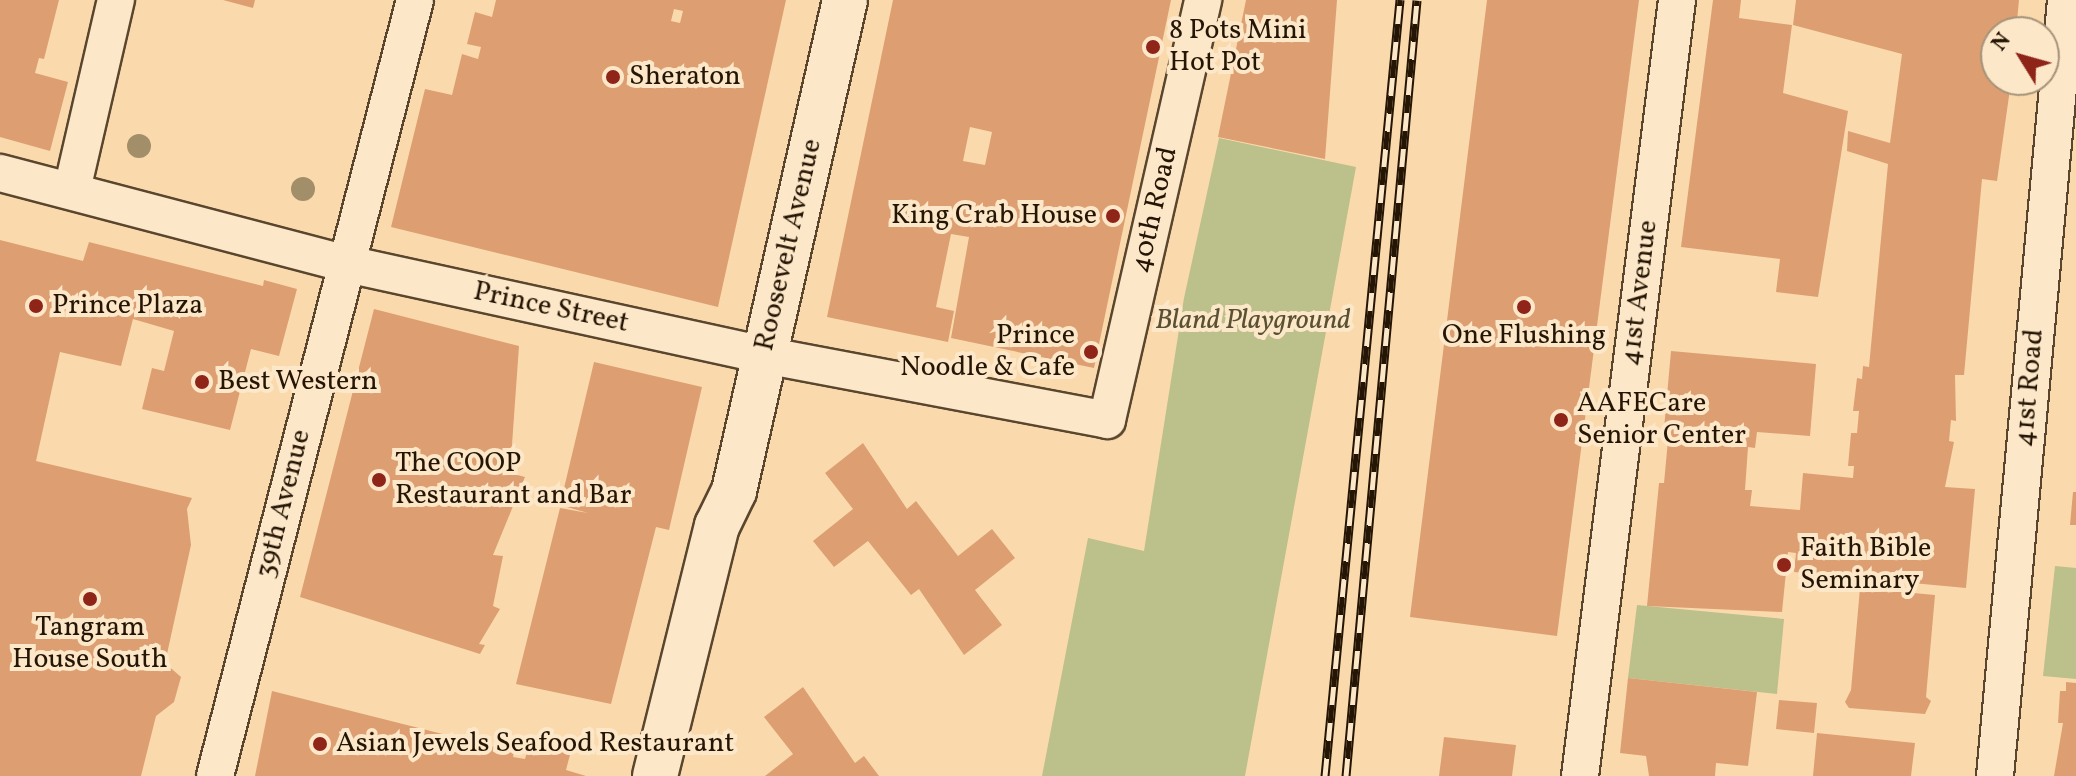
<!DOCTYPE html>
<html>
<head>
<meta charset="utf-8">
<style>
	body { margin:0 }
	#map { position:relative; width:2076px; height:776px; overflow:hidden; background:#fadaac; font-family:Vollkorn,serif }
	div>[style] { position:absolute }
	.green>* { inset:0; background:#bcc08b }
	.building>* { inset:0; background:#dd9f71 }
	.roads { filter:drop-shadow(2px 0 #5a462e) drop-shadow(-2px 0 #5a462e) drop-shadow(0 2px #5a462e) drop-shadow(0 -2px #5a462e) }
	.street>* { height:36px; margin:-18px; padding:0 18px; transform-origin:18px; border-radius:18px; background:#fce7c9 }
	.secondary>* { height:44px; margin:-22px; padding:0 22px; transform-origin:22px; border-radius:22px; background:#fce7c9 }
	.rail>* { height:9px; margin-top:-4.5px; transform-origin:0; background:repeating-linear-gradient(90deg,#fce7c9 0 18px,#251504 0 36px); box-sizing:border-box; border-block:2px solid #251504 }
	.trees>* { width:24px; height:24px; margin:-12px; border-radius:50%; background:#a28f69 }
	.dots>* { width:22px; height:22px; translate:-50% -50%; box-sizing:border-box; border:4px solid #fce7c9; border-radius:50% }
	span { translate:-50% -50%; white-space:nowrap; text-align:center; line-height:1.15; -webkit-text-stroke:8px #fce7c9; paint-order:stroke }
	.poi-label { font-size:28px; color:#251504 }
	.left { translate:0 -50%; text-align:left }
	.right { translate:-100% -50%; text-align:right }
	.street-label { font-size:28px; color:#251504 }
	.park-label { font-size:28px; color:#5a5133; font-style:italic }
	.north { position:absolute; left:1980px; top:16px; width:80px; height:80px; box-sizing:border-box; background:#fce7c9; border:2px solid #a6937a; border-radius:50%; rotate:307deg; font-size:22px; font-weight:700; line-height:32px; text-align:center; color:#251504 }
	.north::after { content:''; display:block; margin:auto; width:28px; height:36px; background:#8f2418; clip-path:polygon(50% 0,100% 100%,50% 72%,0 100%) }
</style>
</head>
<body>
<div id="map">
	<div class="green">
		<i style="clip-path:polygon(1219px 138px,1356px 167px,1245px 776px,1042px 776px,1088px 538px,1144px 551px,1184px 298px)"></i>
		<i style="clip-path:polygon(2055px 566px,2076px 568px,2076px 679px,2043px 676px)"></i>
		<i style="clip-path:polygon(1637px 605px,1784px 619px,1777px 694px,1628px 678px)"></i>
	</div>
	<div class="building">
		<i style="clip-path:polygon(0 0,59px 0,44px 59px,39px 58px,35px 73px,68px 82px,50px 151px,0 137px)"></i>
		<i style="clip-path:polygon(223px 0,255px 0,253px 8px)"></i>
		<i style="clip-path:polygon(evenodd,496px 0,786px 0,718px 307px,391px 227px,425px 89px,452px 95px,462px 54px,478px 59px,481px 47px,467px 44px,475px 12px,492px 17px,496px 0,674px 9px,683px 11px,680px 23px,671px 21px,674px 9px)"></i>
		<i style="clip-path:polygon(evenodd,893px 0,1171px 0,1094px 368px,951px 338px,969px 237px,951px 234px,936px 307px,954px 311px,948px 342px,827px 317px,893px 0,970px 127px,992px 132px,985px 165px,963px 161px,970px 127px)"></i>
		<i style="clip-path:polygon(1246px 0,1337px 0,1325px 159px,1218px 137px)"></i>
		<i style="clip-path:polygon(1487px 0,1639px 0,1557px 636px,1410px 617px)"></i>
		<i style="clip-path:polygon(1713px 0,1741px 0,1739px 18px,1792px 25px,1783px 93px,1848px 111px,1818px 297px,1776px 292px,1780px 259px,1681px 247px)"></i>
		<i style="clip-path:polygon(1796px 0,2019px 0,2016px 32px,1996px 32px,1996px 80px,2011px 80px,2010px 89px,1997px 181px,1982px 179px,1964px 375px,1955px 375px,1956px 421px,1951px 420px,1949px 441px,1954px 442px,1945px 487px,1975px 489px,1966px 588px,1794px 572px,1796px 553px,1788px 552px,1782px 612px,1647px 606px,1659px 483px,1664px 483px,1668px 440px,1663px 440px,1671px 351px,1816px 364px,1810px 436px,1757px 432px,1755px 448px,1748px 447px,1745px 490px,1752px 490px,1750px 506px,1800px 510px,1803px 473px,1853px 478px,1854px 466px,1848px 466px,1851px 433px,1857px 433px,1859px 411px,1853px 411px,1857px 378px,1862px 379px,1863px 366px,1869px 367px,1888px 164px,1847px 151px,1848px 131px,1890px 143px,1902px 54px,1793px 25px)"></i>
		<i style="clip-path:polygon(0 240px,83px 261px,89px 242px,263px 286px,264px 280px,297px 289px,279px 356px,251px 349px,230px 430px,142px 409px,152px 368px,164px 371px,174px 331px,133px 319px,121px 366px,60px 352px,36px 461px,192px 498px,187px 509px,191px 545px,165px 663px,181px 677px,174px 702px,156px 716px,141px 776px,0 776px)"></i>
		<i style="clip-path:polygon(374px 309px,519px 346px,510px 473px,525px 477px,493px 555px,503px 556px,493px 606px,500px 609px,479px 644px,485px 645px,480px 654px,300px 597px)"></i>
		<i style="clip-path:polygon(594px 362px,702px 387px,669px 530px,656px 527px,611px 704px,516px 684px,560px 508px,588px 513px,560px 505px)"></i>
		<i style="clip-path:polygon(863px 443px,907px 509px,916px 501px,958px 556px,992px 529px,1015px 558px,975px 590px,1002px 625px,964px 655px,919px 589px,911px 595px,868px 541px,834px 567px,813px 541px,853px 509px,825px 473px)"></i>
		<i style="clip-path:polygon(2073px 492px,2076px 492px,2076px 525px,2070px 525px)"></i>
		<i style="clip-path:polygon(1860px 588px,1935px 595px,1926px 697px,1931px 701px,1925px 714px,1849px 708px,1845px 702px,1851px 690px)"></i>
		<i style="clip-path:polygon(1628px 678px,1757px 692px,1748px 766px,1716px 763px,1715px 776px,1649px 776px,1646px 756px,1620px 753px)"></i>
		<i style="clip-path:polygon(2066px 682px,2076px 683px,2076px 776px,2054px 776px,2063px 723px,2058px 723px,2060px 691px,2066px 691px)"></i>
		<i style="clip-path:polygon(803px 687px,855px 763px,864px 756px,879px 776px,765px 776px,793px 754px,764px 717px)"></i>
		<i style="clip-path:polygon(272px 691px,514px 752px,513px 757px,525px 759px,531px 737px,572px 747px,566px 770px,586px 776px,255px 776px)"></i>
		<i style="clip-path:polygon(1779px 700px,1817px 703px,1814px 733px,1776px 729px)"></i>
		<i style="clip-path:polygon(1817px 733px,1915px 743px,1911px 776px,1813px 776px)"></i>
		<i style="clip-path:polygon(1444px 737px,1516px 745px,1512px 776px,1439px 776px)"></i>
	</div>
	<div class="roads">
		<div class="street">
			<i style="left:0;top:173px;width:359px;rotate:14.7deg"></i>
			<i style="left:347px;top:264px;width:427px;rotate:12.3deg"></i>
			<i style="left:764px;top:355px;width:349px;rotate:10.7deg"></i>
			<i style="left:1107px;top:420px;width:431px;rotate:-77.1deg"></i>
			<i style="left:72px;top:190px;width:195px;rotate:-77deg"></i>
			<i style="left:215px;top:776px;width:801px;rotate:-75.55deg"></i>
			<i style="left:1580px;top:776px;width:782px;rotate:-82.87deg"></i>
			<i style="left:1995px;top:776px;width:779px;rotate:-84.77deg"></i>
		</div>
		<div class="secondary">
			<i style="left:655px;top:776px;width:258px;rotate:-76.1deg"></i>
			<i style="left:717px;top:526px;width:39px;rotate:-64deg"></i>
			<i style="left:734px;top:491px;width:503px;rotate:-77.26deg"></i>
		</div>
	</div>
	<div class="rail">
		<i style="left:1325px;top:776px;width:780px;rotate:-84.48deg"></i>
		<i style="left:1346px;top:776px;width:779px;rotate:-84.77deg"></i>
	</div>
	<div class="trees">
		<i style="left:139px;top:146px"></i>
		<i style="left:303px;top:189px"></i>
	</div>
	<div class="dots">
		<i style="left:1153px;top:47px;background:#8f2418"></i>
		<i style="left:613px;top:77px;background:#8f2418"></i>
		<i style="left:1113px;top:216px;background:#8f2418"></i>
		<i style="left:36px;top:306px;background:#8f2418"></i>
		<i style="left:1524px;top:307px;background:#8f2418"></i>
		<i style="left:1091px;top:352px;background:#8f2418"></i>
		<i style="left:202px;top:382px;background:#8f2418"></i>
		<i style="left:1561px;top:420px;background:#8f2418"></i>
		<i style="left:379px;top:480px;background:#8f2418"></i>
		<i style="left:1784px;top:565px;background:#8f2418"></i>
		<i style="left:90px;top:599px;background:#8f2418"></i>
		<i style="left:320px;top:744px;background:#8f2418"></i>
	</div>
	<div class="poi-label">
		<span class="left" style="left:1169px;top:47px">8 Pots Mini<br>Hot Pot</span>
		<span class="left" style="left:629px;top:77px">Sheraton</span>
		<span class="right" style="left:1097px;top:216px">King Crab House</span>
		<span class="left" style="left:52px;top:306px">Prince Plaza</span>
		<span class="right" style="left:1075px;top:352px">Prince<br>Noodle &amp; Cafe</span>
		<span style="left:1524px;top:336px">One Flushing</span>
		<span class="left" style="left:218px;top:382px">Best Western</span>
		<span class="left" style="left:1577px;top:420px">AAFECare<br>Senior Center</span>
		<span class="left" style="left:395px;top:480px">The COOP<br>Restaurant and Bar</span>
		<span class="left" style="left:1800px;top:565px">Faith Bible<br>Seminary</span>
		<span style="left:90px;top:644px">Tangram<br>House South</span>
		<span class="left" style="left:336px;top:744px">Asian Jewels Seafood Restaurant</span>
	</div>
	<div class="street-label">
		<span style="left:1155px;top:210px;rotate:-77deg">40th Road</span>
		<span style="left:789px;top:245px;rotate:-77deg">Roosevelt Avenue</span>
		<span style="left:1640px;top:293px;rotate:-83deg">41st Avenue</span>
		<span style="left:551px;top:308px;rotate:12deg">Prince Street</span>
		<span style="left:2030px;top:388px;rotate:-85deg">41st Road</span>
		<span style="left:284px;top:504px;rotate:-76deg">39th Avenue</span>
	</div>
	<div class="park-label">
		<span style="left:1253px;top:321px">Bland Playground</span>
	</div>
	<div class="north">N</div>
</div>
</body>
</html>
